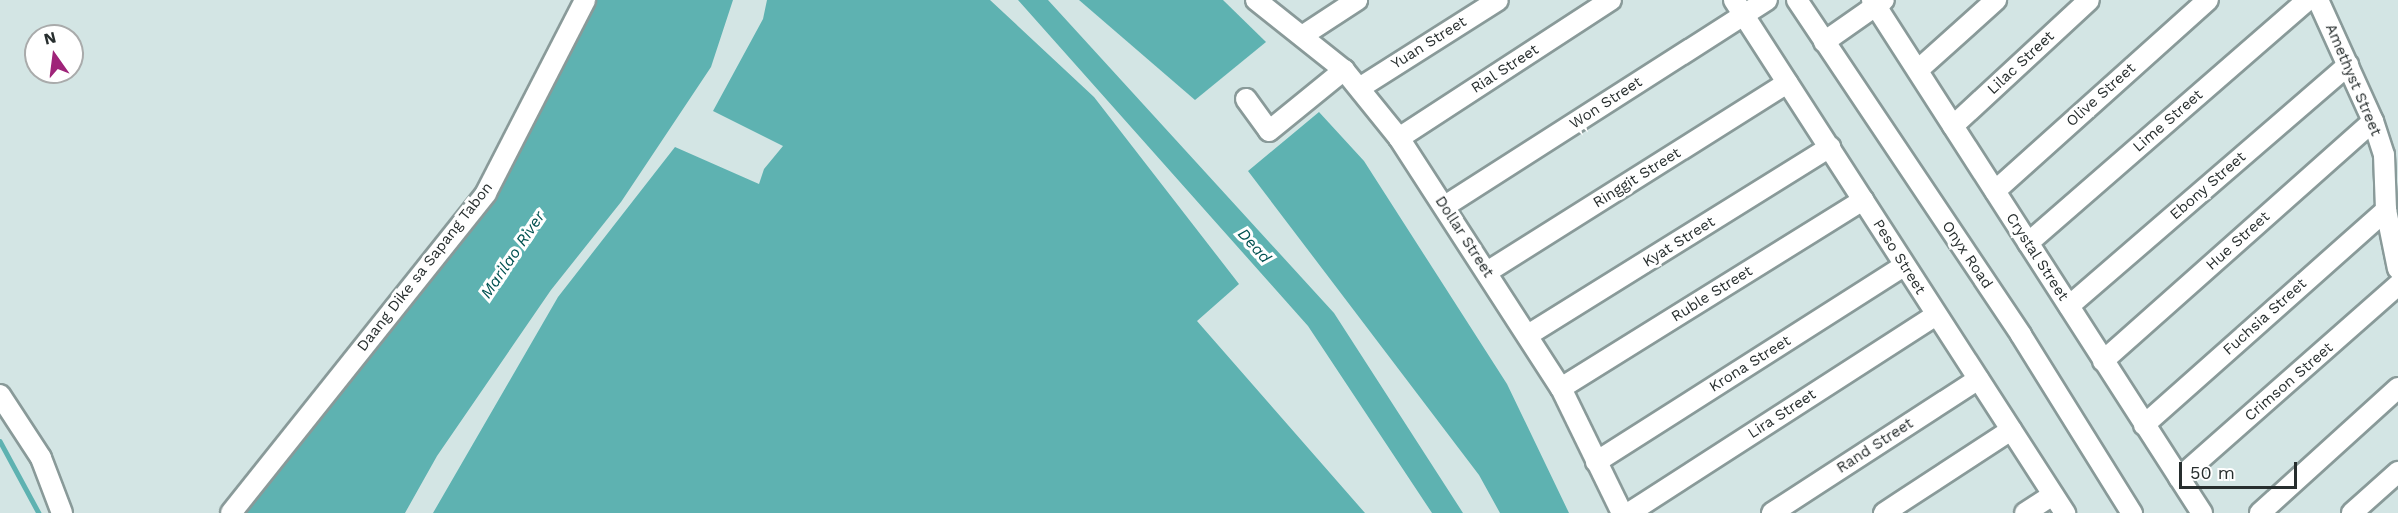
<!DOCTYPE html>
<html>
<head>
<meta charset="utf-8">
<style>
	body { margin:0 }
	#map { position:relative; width:2398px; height:513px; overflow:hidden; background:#d3e5e4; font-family:"Work Sans",sans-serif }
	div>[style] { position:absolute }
	.water>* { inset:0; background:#5eb2b1 }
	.stream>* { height:4.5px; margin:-2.25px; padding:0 2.25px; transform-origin:2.25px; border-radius:2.25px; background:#5eb2b1 }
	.roads { filter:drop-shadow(2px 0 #899a99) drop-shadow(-2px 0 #899a99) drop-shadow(0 2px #899a99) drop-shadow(0 -2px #899a99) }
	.minor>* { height:20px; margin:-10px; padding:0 10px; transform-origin:10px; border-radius:10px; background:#fff }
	span { translate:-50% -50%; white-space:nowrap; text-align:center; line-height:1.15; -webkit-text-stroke:6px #fff; paint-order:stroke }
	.street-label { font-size:15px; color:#272e2e }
	.water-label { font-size:16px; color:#005150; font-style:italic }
	.north { position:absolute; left:24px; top:24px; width:60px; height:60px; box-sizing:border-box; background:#fff; border:2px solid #a9abab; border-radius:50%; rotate:346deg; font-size:16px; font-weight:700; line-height:24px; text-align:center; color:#272e2e }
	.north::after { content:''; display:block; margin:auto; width:21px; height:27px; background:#9f2479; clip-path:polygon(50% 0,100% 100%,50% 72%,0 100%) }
	.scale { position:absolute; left:2179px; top:462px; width:118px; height:27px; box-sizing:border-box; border:3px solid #272e2e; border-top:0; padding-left:8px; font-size:18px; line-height:21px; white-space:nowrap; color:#272e2e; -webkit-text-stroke:4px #fff; paint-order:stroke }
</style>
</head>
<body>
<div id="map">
	<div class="water">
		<i style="clip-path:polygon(585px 0,733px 0,711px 67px,621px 202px,551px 290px,437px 456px,405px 513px,231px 513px,519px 134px)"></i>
		<i style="clip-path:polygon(767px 0,990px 0,1094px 97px,1239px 284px,1197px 321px,1365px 513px,433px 513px,558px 297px,675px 147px,759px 184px,764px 169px,783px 146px,713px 111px,763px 19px)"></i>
		<i style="clip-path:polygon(1018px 0,1048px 0,1334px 313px,1463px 513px,1432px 513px,1308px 326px)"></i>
		<i style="clip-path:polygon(1079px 0,1223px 0,1266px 42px,1195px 100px)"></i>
		<i style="clip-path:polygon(1319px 112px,1364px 161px,1507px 384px,1569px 513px,1500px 513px,1479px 475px,1248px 171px)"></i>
	</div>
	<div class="stream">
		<i style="left:0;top:441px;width:82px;rotate:61.6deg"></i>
	</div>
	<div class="roads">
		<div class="minor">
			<i style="left:1256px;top:0;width:112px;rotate:38.5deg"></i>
			<i style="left:1344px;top:70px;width:87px;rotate:51deg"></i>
			<i style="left:1399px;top:138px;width:298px;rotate:57.1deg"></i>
			<i style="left:1561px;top:388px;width:139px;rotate:64deg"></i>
			<i style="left:1734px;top:0;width:611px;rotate:57.17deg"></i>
			<i style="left:1797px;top:0;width:403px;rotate:56.2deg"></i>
			<i style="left:2021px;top:335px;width:210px;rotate:58.1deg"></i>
			<i style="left:1872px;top:0;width:610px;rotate:57.25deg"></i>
			<i style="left:2318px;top:0;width:133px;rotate:65.6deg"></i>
			<i style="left:2373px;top:121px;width:36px;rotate:72deg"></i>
			<i style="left:2384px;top:155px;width:55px;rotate:87.9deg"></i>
			<i style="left:2386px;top:210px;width:60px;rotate:78.5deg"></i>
			<i style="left:1302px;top:36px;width:66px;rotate:-33.2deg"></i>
			<i style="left:1824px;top:42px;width:73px;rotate:-35deg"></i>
			<i style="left:1918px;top:70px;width:105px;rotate:-41.9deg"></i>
			<i style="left:1361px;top:87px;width:162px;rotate:-32.4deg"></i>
			<i style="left:1246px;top:99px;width:39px;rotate:54deg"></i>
			<i style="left:1269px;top:131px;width:97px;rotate:-39.1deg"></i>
			<i style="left:1953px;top:126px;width:185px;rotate:-42.8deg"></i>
			<i style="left:1399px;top:138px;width:253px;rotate:-33.1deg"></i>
			<i style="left:1995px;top:191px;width:286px;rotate:-41.9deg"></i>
			<i style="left:1445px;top:206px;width:382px;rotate:-32.6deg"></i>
			<i style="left:2028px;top:243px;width:371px;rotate:-41deg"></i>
			<i style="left:1487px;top:272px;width:355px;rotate:-32.2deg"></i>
			<i style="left:2069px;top:306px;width:369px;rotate:-40.8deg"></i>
			<i style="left:1528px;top:335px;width:356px;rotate:-31.9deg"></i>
			<i style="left:2103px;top:361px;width:361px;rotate:-41.6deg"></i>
			<i style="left:1561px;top:388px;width:356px;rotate:-31.9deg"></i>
			<i style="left:0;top:395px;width:75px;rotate:56.9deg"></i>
			<i style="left:41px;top:458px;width:59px;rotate:69.1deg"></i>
			<i style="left:2144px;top:425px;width:324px;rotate:-41.6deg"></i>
			<i style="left:1596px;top:462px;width:365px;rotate:-32.5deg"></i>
			<i style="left:2179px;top:478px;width:292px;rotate:-41.4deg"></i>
			<i style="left:231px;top:513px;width:409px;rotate:-51.4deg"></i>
			<i style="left:486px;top:193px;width:217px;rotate:-62.8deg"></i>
			<i style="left:1629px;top:513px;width:365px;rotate:-32.8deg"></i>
			<i style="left:1772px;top:513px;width:246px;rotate:-33deg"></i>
			<i style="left:1884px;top:513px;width:152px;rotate:-33.2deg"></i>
			<i style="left:2025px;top:513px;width:33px;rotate:-33deg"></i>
			<i style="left:2260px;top:513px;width:186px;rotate:-42.2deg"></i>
			<i style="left:2352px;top:513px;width:62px;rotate:-41.7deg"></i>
		</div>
	</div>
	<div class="street-label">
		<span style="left:1429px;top:43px;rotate:-32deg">Yuan Street</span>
		<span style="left:2021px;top:63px;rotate:-43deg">Lilac Street</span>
		<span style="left:1505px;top:69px;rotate:-33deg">Rial Street</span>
		<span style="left:2353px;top:80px;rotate:67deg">Amethyst Street</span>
		<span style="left:2101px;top:95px;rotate:-42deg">Olive Street</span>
		<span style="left:1606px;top:103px;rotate:-33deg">Won Street</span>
		<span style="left:2168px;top:121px;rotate:-41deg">Lime Street</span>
		<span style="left:1637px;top:178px;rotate:-32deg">Ringgit Street</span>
		<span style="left:2208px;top:186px;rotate:-41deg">Ebony Street</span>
		<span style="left:1464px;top:237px;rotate:57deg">Dollar Street</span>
		<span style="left:2238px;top:241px;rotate:-42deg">Hue Street</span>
		<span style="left:1679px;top:242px;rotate:-32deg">Kyat Street</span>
		<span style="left:1967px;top:255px;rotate:56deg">Onyx Road</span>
		<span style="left:1899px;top:257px;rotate:58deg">Peso Street</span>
		<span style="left:2037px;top:257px;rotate:57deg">Crystal Street</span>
		<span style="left:425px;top:267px;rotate:-52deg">Daang Dike sa Sapang Tabon</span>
		<span style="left:1712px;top:294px;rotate:-32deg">Ruble Street</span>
		<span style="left:2265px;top:317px;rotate:-42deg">Fuchsia Street</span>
		<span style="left:1750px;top:364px;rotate:-32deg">Krona Street</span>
		<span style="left:2289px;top:382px;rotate:-41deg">Crimson Street</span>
		<span style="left:1782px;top:414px;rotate:-33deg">Lira Street</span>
		<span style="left:1875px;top:446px;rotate:-33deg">Rand Street</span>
	</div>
	<div class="water-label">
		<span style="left:1254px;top:246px;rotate:48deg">Dead</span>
		<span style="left:513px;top:255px;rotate:-56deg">Marilao River</span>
	</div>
	<div class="north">N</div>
	<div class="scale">50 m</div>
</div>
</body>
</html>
